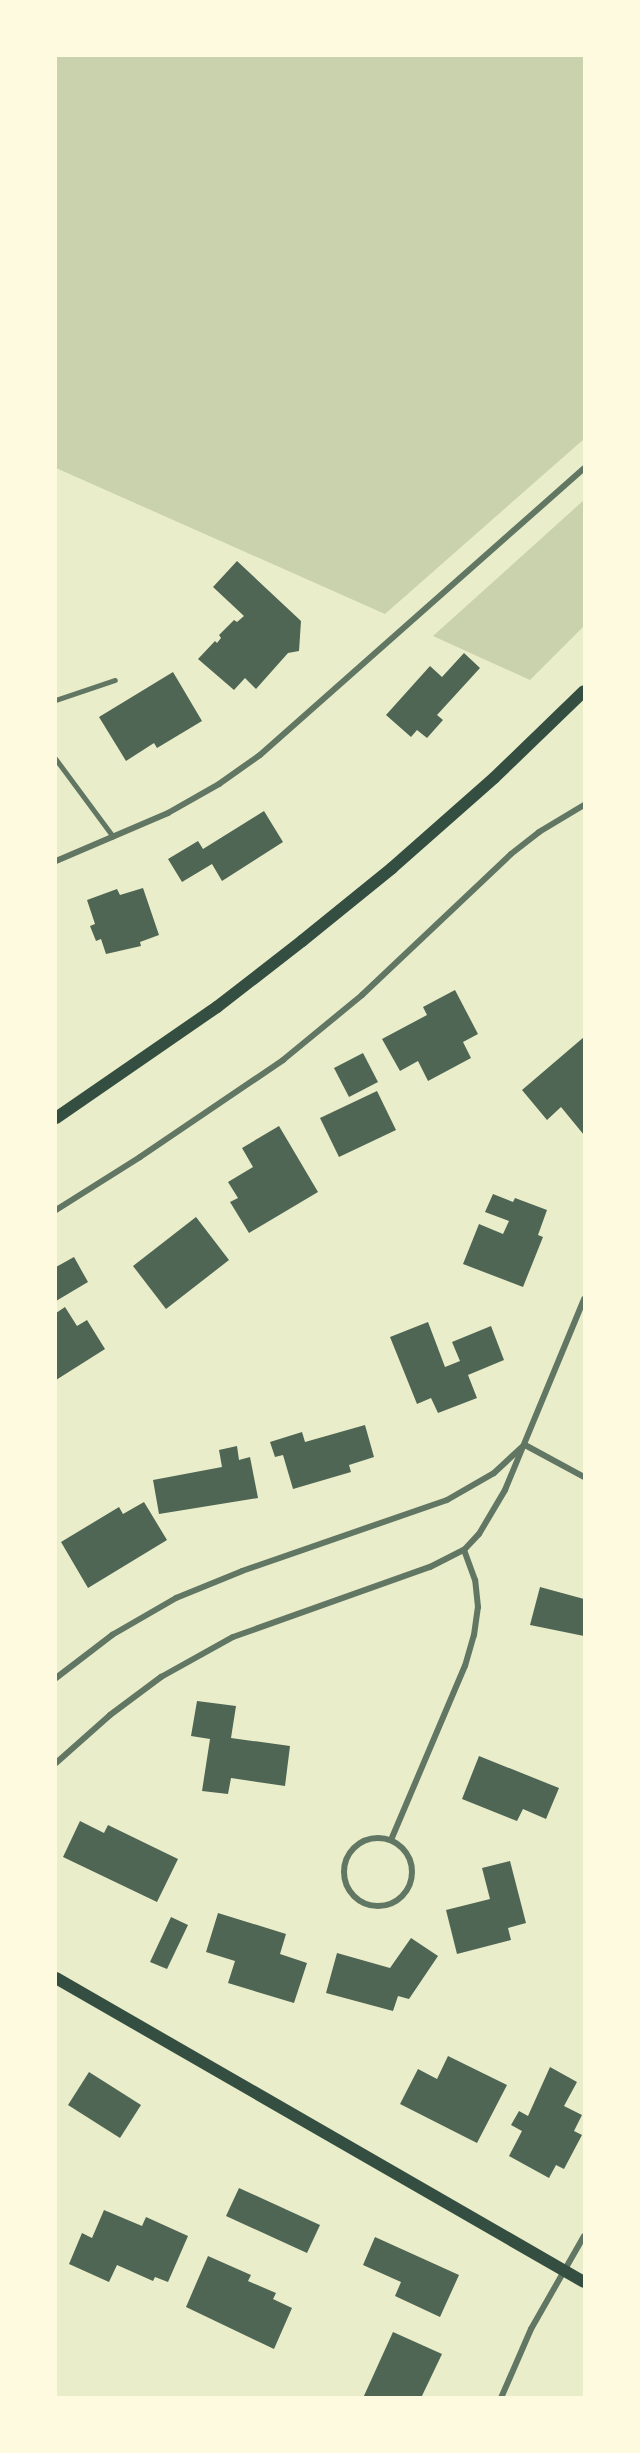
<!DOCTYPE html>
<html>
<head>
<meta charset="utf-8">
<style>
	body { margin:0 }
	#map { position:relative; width:640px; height:2453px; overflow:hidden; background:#e9edc9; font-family:Rubik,sans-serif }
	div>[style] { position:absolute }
	.green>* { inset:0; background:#cad2ad }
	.building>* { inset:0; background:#4f6655 }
	.service>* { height:4.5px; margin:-2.25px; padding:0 2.25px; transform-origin:2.25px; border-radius:2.25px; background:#617663 }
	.minor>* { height:6px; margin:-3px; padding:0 3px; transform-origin:3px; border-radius:3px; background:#617663 }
	.minor>.ring { margin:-3px; padding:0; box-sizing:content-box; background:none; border:6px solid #617663; border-radius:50% }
	.secondary>* { height:12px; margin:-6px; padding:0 6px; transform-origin:6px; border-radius:6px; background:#344e41 }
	span { translate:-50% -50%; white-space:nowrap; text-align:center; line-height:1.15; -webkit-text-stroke:6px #fefae0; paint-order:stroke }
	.frame { position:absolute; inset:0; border:57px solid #fefae0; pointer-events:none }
</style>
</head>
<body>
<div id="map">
	<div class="green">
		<i style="clip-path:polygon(56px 56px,584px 56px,584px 439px,385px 614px,56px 468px)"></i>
		<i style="clip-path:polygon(584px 500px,584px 626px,530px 680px,433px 636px)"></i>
	</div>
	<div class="building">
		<i style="clip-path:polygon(237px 561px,301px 621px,299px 651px,288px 653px,256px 689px,245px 678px,234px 690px,198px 659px,215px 641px,217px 643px,221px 638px,219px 635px,234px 620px,237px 622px,244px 616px,213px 587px)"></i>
		<i style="clip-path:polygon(464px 653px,480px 668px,437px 715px,443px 720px,427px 738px,417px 730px,411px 737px,386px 715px,430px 666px,442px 677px)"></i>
		<i style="clip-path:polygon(173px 672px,202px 721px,157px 748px,154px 743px,126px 761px,99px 717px)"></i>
		<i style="clip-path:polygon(264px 811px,283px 842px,222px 881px,212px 864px,182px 882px,168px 859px,198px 841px,203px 849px)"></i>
		<i style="clip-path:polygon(143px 888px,159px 935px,140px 942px,141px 946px,106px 954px,101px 939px,96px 941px,90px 926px,95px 924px,87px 900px,117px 889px,120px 895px)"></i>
		<i style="clip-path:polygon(455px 990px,478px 1034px,463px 1042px,471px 1058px,428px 1081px,418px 1061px,400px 1071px,382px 1039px,427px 1015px,423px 1007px)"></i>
		<i style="clip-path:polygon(584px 1037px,584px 1135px,561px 1107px,547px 1120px,522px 1090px)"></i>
		<i style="clip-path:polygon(363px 1053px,378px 1082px,349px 1097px,334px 1068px)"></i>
		<i style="clip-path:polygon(377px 1091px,396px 1130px,339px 1157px,320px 1118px)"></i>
		<i style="clip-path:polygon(279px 1126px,318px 1192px,249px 1233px,230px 1202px,238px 1198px,228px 1182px,253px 1167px,242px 1148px)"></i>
		<i style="clip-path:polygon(493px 1194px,513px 1202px,515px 1198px,547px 1210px,538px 1235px,543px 1237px,523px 1287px,463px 1264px,479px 1224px,503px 1234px,509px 1221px,485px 1212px)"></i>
		<i style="clip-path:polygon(196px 1217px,229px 1260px,166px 1309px,133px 1266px)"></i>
		<i style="clip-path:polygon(74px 1257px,88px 1282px,56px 1301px,56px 1267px)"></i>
		<i style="clip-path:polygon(65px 1307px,77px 1326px,87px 1320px,105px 1349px,56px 1380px,56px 1313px)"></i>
		<i style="clip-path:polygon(428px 1322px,445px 1367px,460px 1361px,452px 1342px,491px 1326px,504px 1360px,468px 1375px,477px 1398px,438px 1413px,431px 1398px,417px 1404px,390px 1337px)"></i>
		<i style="clip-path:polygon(365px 1425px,374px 1457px,349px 1465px,351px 1472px,293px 1489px,283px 1455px,275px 1457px,270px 1442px,302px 1432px,305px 1442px)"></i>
		<i style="clip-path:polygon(237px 1446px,239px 1460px,250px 1457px,258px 1498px,159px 1514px,153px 1480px,222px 1467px,219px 1450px)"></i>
		<i style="clip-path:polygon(144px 1502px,167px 1540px,88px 1588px,61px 1542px,119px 1507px,123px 1514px)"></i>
		<i style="clip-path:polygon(540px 1587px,584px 1599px,584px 1636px,530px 1625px)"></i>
		<i style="clip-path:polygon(197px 1701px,236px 1706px,231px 1738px,290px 1746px,285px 1786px,231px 1778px,228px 1794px,202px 1791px,210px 1739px,191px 1736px)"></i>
		<i style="clip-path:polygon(479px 1756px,559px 1788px,546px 1819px,523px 1809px,517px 1821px,462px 1799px)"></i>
		<i style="clip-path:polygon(80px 1821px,104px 1833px,108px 1825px,178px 1859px,157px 1902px,63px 1857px)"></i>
		<i style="clip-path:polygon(510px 1861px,526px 1923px,508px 1928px,511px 1940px,457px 1954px,446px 1910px,490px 1899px,482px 1868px)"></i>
		<i style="clip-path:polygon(218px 1913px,286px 1934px,280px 1954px,307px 1963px,294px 2003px,228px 1983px,235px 1961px,206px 1952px)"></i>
		<i style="clip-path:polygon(171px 1917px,188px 1925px,167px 1969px,150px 1962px)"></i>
		<i style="clip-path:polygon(411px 1938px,438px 1956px,409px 1999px,398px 1996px,393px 2011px,326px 1993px,337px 1953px,390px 1968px)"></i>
		<i style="clip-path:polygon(448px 2056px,507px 2085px,477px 2143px,400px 2104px,418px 2069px,437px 2079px)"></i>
		<i style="clip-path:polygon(550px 2067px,577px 2082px,564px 2106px,582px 2115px,574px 2131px,582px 2135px,564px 2169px,556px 2165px,549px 2178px,509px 2156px,522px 2131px,511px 2125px,519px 2111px,528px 2116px)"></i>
		<i style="clip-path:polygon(89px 2072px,141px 2105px,120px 2138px,68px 2105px)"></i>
		<i style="clip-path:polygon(239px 2188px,320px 2225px,307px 2253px,226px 2216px)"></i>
		<i style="clip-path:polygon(104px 2210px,142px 2226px,146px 2217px,188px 2236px,168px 2282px,155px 2277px,153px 2281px,117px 2265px,109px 2282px,69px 2264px,82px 2233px,92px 2238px)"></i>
		<i style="clip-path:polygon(375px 2237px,459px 2275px,440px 2317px,395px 2296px,401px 2282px,363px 2265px)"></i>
		<i style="clip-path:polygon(208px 2256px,251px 2275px,248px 2281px,276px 2293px,273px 2299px,292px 2308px,274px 2349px,186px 2307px)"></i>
		<i style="clip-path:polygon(393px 2332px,442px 2354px,421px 2398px,363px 2398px)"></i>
	</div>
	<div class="service">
		<i style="left:56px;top:700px;width:62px;rotate:-18.7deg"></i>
		<i style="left:56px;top:759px;width:96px;rotate:53.5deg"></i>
	</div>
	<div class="minor">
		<i style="left:56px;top:861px;width:122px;rotate:-23.2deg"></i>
		<i style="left:168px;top:813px;width:59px;rotate:-29.6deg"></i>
		<i style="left:219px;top:784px;width:50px;rotate:-35.3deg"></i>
		<i style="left:260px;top:755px;width:433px;rotate:-41.5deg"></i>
		<i style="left:56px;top:1210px;width:99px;rotate:-32.2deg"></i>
		<i style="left:140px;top:1157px;width:173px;rotate:-34.1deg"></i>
		<i style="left:283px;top:1060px;width:102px;rotate:-39.4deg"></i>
		<i style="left:362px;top:995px;width:205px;rotate:-43.4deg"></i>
		<i style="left:511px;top:854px;width:36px;rotate:-38deg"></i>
		<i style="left:539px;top:832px;width:52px;rotate:-31deg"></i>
		<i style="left:525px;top:1445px;width:67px;rotate:28.5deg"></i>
		<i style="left:56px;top:1678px;width:71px;rotate:-37.5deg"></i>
		<i style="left:112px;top:1635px;width:74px;rotate:-30deg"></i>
		<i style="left:176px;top:1598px;width:71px;rotate:-22.2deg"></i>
		<i style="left:242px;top:1571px;width:217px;rotate:-19.1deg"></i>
		<i style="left:447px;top:1500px;width:54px;rotate:-29.9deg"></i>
		<i style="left:494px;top:1473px;width:38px;rotate:-43deg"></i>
		<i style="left:56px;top:1763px;width:72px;rotate:-41.6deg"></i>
		<i style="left:110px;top:1715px;width:64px;rotate:-36.7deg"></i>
		<i style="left:161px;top:1677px;width:82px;rotate:-29.1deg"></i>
		<i style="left:233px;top:1637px;width:209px;rotate:-19.6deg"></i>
		<i style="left:430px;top:1567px;width:38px;rotate:-27deg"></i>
		<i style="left:464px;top:1550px;width:22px;rotate:-47deg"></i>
		<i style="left:479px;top:1534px;width:51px;rotate:-59.4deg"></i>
		<i style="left:505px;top:1490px;width:207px;rotate:-67.5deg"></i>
		<i class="ring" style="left:344px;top:1838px;width:62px;height:62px"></i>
		<i style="left:391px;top:1840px;width:189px;rotate:-67deg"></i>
		<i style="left:465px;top:1666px;width:32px;rotate:-74deg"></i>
		<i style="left:474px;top:1635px;width:28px;rotate:-82deg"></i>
		<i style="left:478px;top:1607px;width:27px;rotate:-96deg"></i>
		<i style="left:475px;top:1580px;width:32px;rotate:-110deg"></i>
		<i style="left:501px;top:2398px;width:75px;rotate:-66.5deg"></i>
		<i style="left:531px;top:2329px;width:107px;rotate:-60.3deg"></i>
	</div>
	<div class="secondary">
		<i style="left:56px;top:1118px;width:196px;rotate:-34.6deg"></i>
		<i style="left:217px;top:1007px;width:108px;rotate:-37.8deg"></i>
		<i style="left:302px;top:941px;width:116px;rotate:-39deg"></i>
		<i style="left:392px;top:868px;width:136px;rotate:-41.4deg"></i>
		<i style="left:494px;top:778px;width:125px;rotate:-44deg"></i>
		<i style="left:56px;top:1978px;width:609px;rotate:29.93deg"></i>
	</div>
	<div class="frame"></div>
</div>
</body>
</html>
